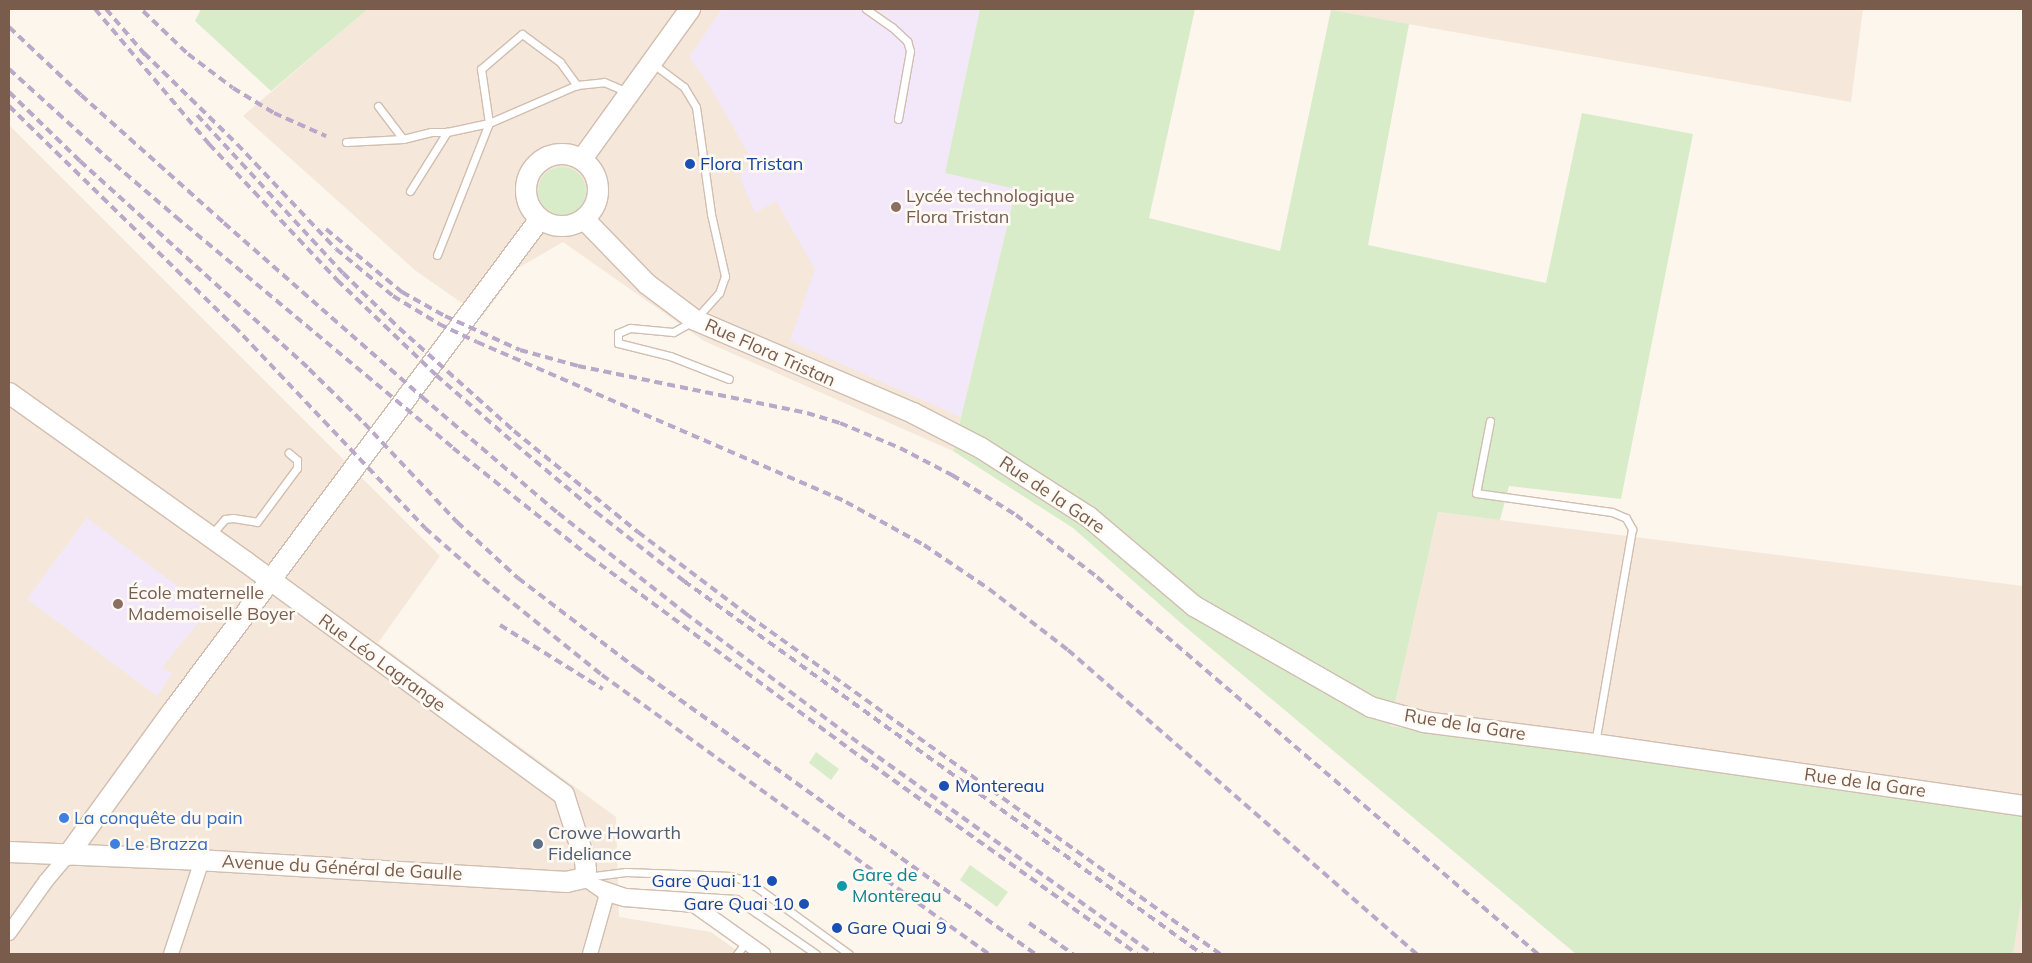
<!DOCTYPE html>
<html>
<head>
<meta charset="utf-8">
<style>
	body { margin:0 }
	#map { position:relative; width:2032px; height:963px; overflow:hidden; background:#fdf6ec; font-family:Mulish,sans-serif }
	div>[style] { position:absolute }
	.residential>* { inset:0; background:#f5e8da }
	.education>* { inset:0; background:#f3e8fa }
	.green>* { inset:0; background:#d8ecc9 }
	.round { border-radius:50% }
	.roads { filter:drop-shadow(1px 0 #d1beb0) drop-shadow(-1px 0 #d1beb0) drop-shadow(0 1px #d1beb0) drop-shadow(0 -1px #d1beb0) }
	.lane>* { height:7px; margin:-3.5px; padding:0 3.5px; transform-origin:3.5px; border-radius:3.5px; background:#fff }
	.street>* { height:14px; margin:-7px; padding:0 7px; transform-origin:7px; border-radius:7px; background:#fff }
	.secondary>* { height:20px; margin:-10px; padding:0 10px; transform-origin:10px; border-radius:10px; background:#fff }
	.secondary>.ring { margin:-10px; padding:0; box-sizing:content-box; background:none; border:20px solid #fff; border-radius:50% }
	.rail>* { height:4px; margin-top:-2px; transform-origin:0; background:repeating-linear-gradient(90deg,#b9a8c9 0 8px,transparent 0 13px) }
	.dots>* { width:14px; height:14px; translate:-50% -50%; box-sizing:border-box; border:2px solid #fffaf3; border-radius:50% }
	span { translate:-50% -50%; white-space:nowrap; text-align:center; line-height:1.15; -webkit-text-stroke:5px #fffaf3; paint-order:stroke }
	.transit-label { font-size:18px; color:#164399 }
	.left { translate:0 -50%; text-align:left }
	.right { translate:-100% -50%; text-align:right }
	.education-label { font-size:18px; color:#785e54 }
	.street-label { font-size:18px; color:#7a5c4d }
	.shop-label { font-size:18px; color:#366cbe }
	.service-label { font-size:18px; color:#4e5e75 }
	.culture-label { font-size:18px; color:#0d838f }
	.frame { position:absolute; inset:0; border:10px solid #7a5c4d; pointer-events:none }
</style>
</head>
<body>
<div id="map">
	<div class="residential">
		<i style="clip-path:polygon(368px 9px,980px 9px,945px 173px,1016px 188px,953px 451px,704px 341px,563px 242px,518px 268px,482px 317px,416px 271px,243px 116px)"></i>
		<i style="clip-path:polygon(1323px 9px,1863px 9px,1851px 102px)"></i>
		<i style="clip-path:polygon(9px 125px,440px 556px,378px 643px,616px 817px,619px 917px,711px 932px,742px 954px,9px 954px)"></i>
		<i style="clip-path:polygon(1438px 512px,2023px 586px,2023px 815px,1390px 726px)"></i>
		<i style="clip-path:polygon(2023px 891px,2023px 954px,2013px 954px)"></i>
	</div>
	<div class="education">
		<i style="clip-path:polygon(722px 9px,980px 9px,945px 173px,1016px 188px,961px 417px,790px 341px,815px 269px,776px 201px,755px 213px,740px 177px,752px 160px,708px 83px,689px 57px)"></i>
		<i style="clip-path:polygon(87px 518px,209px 610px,162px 667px,172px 674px,157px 696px,27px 599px)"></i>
	</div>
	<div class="green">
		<i style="clip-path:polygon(201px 9px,368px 9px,271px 91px,195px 21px)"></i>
		<i style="clip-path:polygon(980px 9px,1195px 9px,1149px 218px,1280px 251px,1331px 10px,1409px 24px,1368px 245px,1546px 283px,1582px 113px,1693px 134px,1621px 499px,1509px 486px,1500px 520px,1438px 512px,1390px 726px,2023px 815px,2023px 891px,2013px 954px,1576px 954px,1182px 624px,1073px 528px,953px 451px,1016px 189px,945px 173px)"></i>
		<i class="round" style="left:538px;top:167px;width:48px;height:48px"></i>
		<i style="clip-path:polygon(816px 752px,839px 769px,831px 780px,809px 763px)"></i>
		<i style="clip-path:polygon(970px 865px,1008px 892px,997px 907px,960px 880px)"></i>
	</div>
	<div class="roads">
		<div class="lane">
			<i style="left:866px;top:9px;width:32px;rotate:35deg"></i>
			<i style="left:892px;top:27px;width:21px;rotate:43deg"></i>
			<i style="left:907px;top:41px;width:10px;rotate:73deg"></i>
			<i style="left:910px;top:51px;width:69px;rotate:100deg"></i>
			<i style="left:652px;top:63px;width:40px;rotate:37deg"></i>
			<i style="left:684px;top:87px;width:23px;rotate:59deg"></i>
			<i style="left:696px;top:107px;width:108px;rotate:82deg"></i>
			<i style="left:711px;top:214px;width:64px;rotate:77.3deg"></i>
			<i style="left:725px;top:276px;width:18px;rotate:109deg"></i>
			<i style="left:719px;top:293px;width:36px;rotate:132deg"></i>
			<i style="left:695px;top:320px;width:25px;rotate:151deg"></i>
			<i style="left:673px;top:332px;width:43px;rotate:-174.7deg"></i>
			<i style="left:630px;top:328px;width:13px;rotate:157deg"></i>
			<i style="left:618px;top:333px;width:10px;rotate:90deg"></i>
			<i style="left:618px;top:343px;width:54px;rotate:14deg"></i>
			<i style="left:670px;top:356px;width:63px;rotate:21.3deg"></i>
			<i style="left:378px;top:106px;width:41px;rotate:52.9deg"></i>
			<i style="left:346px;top:142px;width:57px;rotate:-3deg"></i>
			<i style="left:403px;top:139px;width:29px;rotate:-14deg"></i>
			<i style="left:431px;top:132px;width:16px"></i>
			<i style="left:447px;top:132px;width:43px;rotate:-12.1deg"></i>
			<i style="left:489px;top:123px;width:55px;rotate:-98.4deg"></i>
			<i style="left:481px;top:69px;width:54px;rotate:-40.5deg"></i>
			<i style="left:522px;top:34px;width:47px;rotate:36.4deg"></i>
			<i style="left:560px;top:62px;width:29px;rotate:54deg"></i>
			<i style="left:410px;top:191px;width:70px;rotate:-57.9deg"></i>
			<i style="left:437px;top:255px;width:142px;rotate:-68.5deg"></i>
			<i style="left:489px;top:123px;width:96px;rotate:-23.4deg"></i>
			<i style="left:577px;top:85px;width:27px;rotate:-6deg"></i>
			<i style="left:604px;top:82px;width:26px;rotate:23deg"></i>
			<i style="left:1490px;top:421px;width:73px;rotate:101deg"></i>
			<i style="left:1476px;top:493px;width:137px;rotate:8deg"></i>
			<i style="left:1612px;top:512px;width:15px;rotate:23deg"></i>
			<i style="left:1626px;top:518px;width:13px;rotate:61deg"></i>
			<i style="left:1632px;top:529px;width:217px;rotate:99.8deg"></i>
			<i style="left:211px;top:535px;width:21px;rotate:-49deg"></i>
			<i style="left:225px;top:519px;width:8px;rotate:-7deg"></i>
			<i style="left:233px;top:518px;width:24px;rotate:9deg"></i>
			<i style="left:257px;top:522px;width:67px;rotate:-53.5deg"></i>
			<i style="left:297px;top:468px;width:8px;rotate:-90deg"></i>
			<i style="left:297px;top:460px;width:11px;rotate:-139deg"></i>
			<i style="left:586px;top:877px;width:40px;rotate:-7.1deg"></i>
			<i style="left:626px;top:872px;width:105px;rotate:2.2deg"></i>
			<i style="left:731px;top:876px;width:13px;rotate:18deg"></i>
			<i style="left:743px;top:880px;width:13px;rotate:27deg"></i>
			<i style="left:755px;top:886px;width:116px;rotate:35.9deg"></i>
			<i style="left:599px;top:883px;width:28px;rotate:19deg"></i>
			<i style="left:625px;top:892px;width:111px;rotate:3.6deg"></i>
			<i style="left:736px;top:899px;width:97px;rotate:34.5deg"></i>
			<i style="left:737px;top:954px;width:15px;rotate:-53deg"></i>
		</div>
		<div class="street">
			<i style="left:584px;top:878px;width:28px;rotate:35deg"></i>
			<i style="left:607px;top:894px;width:19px;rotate:16deg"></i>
			<i style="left:625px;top:899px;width:69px;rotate:5deg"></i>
			<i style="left:694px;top:905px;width:85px;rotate:35.4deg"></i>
			<i style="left:9px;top:933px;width:64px;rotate:-54.6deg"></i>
			<i style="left:46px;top:881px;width:34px;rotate:-50deg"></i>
			<i style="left:171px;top:954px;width:99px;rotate:-71.7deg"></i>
			<i style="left:590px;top:954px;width:62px;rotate:-74.2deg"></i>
		</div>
		<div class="secondary">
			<i class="ring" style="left:526px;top:154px;width:52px;height:52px"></i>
			<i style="left:582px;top:159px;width:185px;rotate:-54.2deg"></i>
			<i style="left:584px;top:219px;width:91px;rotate:45.9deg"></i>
			<i style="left:647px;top:284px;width:60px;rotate:36.9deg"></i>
			<i style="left:695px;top:320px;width:237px;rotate:23.1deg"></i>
			<i style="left:913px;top:413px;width:76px;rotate:27.2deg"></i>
			<i style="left:981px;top:448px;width:128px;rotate:32.6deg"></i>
			<i style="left:1089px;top:517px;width:138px;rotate:40.3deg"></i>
			<i style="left:1194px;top:606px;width:204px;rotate:29.7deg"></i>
			<i style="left:1371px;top:707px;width:55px;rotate:15.8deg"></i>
			<i style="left:1424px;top:722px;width:172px;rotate:7.3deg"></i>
			<i style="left:1595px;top:744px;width:432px;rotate:8.2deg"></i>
			<i style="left:9px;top:393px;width:291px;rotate:35.5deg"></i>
			<i style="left:246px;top:562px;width:394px;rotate:36.2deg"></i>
			<i style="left:564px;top:795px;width:69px;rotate:72.3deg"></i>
			<i style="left:585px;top:861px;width:9px;rotate:84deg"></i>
			<i style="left:586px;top:870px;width:8px;rotate:104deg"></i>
			<i style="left:584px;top:878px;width:17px;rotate:167deg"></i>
			<i style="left:567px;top:882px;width:366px;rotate:-176.6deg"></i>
			<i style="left:202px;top:860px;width:193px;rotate:-177.6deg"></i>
			<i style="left:68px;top:855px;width:177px;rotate:-54deg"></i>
			<i style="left:172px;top:712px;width:615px;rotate:-53.26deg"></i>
		</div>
	</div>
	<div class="rail">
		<i style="left:95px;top:9px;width:177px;rotate:49.8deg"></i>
		<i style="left:209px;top:144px;width:187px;rotate:46.7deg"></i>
		<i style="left:337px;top:280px;width:137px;rotate:43.8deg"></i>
		<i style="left:436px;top:375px;width:105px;rotate:41.1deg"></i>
		<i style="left:515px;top:444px;width:106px;rotate:40deg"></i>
		<i style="left:596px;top:512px;width:112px;rotate:38.1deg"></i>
		<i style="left:684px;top:581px;width:638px;rotate:35.76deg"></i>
		<i style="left:106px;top:9px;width:65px;rotate:49.4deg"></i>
		<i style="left:143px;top:11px;width:62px;rotate:43.7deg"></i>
		<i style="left:188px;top:54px;width:56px;rotate:37.1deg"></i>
		<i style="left:233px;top:88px;width:48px;rotate:31.4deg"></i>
		<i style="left:274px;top:113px;width:57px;rotate:23.9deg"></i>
		<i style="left:9px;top:27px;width:99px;rotate:43.4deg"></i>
		<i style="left:81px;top:95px;width:192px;rotate:41.8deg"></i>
		<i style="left:224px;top:223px;width:264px;rotate:41.3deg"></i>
		<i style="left:422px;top:397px;width:179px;rotate:40.5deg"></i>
		<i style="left:558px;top:513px;width:162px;rotate:38.2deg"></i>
		<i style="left:685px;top:613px;width:227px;rotate:36.8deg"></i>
		<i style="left:867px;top:749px;width:352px;rotate:35.6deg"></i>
		<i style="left:144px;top:53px;width:130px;rotate:44.4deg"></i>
		<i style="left:237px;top:144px;width:144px;rotate:46.7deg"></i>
		<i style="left:336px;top:249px;width:74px;rotate:39.5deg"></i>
		<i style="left:393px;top:296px;width:54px;rotate:31.3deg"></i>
		<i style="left:439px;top:324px;width:42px;rotate:25.3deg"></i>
		<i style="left:477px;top:342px;width:402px;rotate:23.4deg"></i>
		<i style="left:846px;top:502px;width:89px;rotate:28.9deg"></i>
		<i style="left:924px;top:545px;width:78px;rotate:34.1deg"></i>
		<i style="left:989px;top:589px;width:100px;rotate:37.7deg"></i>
		<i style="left:1068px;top:650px;width:463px;rotate:41.1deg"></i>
		<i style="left:9px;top:69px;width:130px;rotate:42.2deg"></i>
		<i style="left:105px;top:156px;width:94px;rotate:40.7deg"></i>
		<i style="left:176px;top:217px;width:361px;rotate:39.8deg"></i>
		<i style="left:453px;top:448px;width:174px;rotate:38.5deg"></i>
		<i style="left:589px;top:556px;width:338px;rotate:36.5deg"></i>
		<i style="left:861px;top:757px;width:339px;rotate:35.5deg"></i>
		<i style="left:9px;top:92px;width:99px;rotate:44.2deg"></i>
		<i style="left:80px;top:161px;width:309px;rotate:42.2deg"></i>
		<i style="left:309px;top:369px;width:77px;rotate:44.5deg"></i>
		<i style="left:364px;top:423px;width:136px;rotate:46.8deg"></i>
		<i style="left:457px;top:522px;width:83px;rotate:42.6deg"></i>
		<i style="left:518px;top:578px;width:150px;rotate:37.4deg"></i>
		<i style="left:637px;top:669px;width:490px;rotate:35.6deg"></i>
		<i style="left:9px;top:106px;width:315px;rotate:44.4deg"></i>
		<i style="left:234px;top:326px;width:278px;rotate:46.6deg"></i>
		<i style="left:425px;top:528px;width:77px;rotate:41.3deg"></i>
		<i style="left:483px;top:579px;width:153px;rotate:38.9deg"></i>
		<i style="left:602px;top:675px;width:477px;rotate:35.8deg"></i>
		<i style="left:197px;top:115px;width:215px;rotate:47.3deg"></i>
		<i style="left:343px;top:273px;width:78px;rotate:44.5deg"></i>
		<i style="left:399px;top:328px;width:154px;rotate:41.8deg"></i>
		<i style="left:514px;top:431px;width:160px;rotate:39.2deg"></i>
		<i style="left:638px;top:532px;width:139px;rotate:37.1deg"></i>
		<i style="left:749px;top:616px;width:580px;rotate:35.66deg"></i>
		<i style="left:326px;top:229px;width:99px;rotate:39.7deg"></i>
		<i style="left:402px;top:292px;width:49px;rotate:29.2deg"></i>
		<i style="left:445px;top:316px;width:82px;rotate:24.4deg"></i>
		<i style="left:520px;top:350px;width:60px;rotate:15.4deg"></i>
		<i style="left:578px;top:366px;width:234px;rotate:11.6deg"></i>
		<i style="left:807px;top:413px;width:34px;rotate:17deg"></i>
		<i style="left:840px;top:423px;width:65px;rotate:22.6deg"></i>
		<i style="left:900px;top:448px;width:59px;rotate:27.4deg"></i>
		<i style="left:952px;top:475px;width:75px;rotate:32deg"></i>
		<i style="left:1016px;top:515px;width:102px;rotate:37.4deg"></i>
		<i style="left:1097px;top:577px;width:580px;rotate:40.53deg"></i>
		<i style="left:500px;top:625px;width:121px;rotate:31.9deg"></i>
		<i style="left:1029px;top:923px;width:54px;rotate:35.2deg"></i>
	</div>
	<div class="dots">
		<i style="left:690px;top:164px;background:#1a4fb4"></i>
		<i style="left:896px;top:207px;background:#8d6e63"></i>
		<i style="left:118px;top:604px;background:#8d6e63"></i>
		<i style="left:944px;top:786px;background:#1a4fb4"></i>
		<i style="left:64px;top:818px;background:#3f7fe0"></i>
		<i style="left:115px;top:844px;background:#3f7fe0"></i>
		<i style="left:538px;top:844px;background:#5c6f8a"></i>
		<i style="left:772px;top:881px;background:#1a4fb4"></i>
		<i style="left:842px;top:886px;background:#0f9aa8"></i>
		<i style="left:804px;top:904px;background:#1a4fb4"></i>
		<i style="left:837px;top:928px;background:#1a4fb4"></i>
	</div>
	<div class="transit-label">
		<span class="left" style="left:700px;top:164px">Flora Tristan</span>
		<span class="left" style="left:955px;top:786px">Montereau</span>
		<span class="right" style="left:762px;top:881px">Gare Quai 11</span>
		<span class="right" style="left:794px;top:904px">Gare Quai 10</span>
		<span class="left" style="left:847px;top:928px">Gare Quai 9</span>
	</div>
	<div class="education-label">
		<span class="left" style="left:906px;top:207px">Lycée technologique<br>Flora Tristan</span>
		<span class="left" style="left:128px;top:604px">École maternelle<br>Mademoiselle Boyer</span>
	</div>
	<div class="street-label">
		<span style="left:770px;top:353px;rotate:24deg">Rue Flora Tristan</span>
		<span style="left:1052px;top:495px;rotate:34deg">Rue de la Gare</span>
		<span style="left:382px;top:663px;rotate:36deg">Rue Léo Lagrange</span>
		<span style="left:1465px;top:725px;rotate:9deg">Rue de la Gare</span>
		<span style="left:1865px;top:783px;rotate:8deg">Rue de la Gare</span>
		<span style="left:342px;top:868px;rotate:3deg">Avenue du Général de Gaulle</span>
	</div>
	<div class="shop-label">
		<span class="left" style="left:74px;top:818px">La conquête du pain</span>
		<span class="left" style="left:125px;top:844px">Le Brazza</span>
	</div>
	<div class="service-label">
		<span class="left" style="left:548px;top:844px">Crowe Howarth<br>Fideliance</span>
	</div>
	<div class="culture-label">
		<span class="left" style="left:852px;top:886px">Gare de<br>Montereau</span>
	</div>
	<div class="frame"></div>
</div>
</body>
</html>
